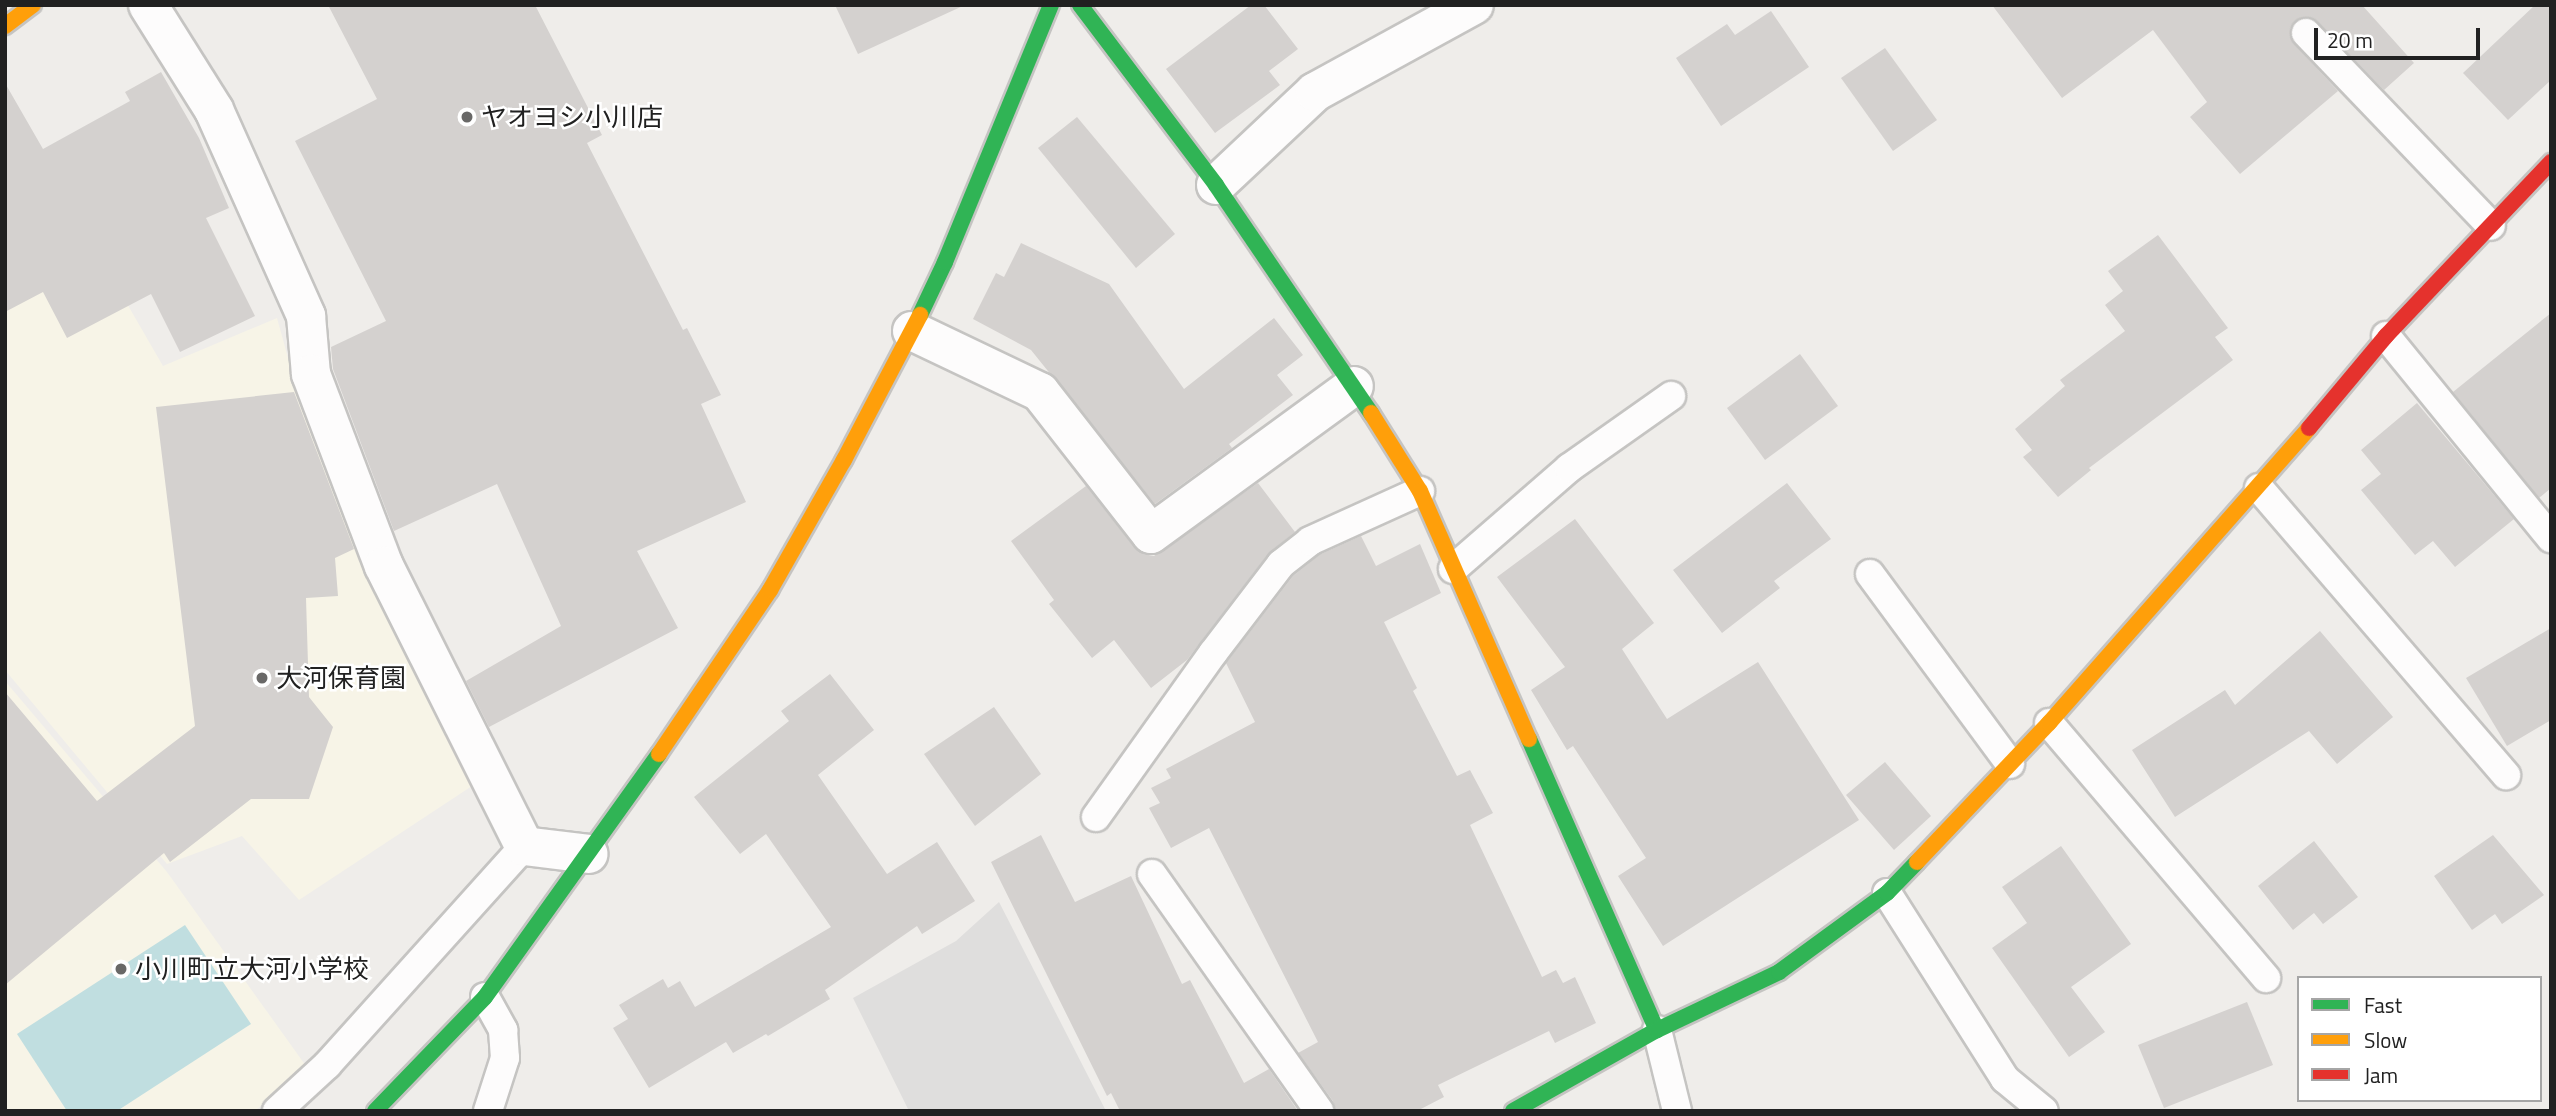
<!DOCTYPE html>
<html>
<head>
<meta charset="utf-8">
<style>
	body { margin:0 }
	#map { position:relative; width:2556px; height:1116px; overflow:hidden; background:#efedea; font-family:"Titillium Web","Noto Sans JP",sans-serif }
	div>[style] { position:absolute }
	.education>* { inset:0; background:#f7f4e7 }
	.parking>* { inset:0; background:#dfdedd }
	.water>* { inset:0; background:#c0dee0 }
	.building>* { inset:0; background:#d4d1cf }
	.roads { filter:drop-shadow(2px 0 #c5c4c2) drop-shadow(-2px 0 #c5c4c2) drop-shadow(0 2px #c5c4c2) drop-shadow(0 -2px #c5c4c2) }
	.lane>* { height:28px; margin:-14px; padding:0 14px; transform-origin:14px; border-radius:14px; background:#fdfcfc }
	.street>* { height:38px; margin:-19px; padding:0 19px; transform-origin:19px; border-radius:19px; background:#fdfcfc }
	.fast>* { height:16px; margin:-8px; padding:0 8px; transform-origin:8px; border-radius:8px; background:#30b455 }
	.slow>* { height:16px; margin:-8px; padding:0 8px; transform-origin:8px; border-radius:8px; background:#ff9f0a }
	.jam>* { height:16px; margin:-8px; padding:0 8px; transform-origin:8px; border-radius:8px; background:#e5322d }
	.dots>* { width:19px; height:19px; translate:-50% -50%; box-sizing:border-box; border:4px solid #fff; border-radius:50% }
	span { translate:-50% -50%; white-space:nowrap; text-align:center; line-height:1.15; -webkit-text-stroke:5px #fff; paint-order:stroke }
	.poi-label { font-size:26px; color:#212121 }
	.left { translate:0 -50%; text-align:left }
	.frame { position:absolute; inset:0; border:7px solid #212121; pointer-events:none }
	.legend { position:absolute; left:2297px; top:976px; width:245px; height:126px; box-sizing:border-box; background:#fff; border:2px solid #a6a6a6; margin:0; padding:9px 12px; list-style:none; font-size:21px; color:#212121 }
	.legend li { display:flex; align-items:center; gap:14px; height:35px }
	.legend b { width:35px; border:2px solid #a6a6a6 }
	.scale { position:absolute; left:2314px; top:28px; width:166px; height:32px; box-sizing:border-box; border:4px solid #212121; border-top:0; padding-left:9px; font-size:21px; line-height:24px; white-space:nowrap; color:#212121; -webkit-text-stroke:5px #fff; paint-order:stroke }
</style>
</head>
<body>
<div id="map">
	<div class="education">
		<i style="clip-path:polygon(96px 250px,163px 366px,277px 318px,293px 376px,366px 567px,472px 786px,299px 900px,242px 836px,167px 864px,5px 670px,5px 297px)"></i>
		<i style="clip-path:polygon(5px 681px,167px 872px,306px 1066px,255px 1111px,5px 1111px)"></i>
	</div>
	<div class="parking">
		<i style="clip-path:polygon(999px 902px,1106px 1111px,909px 1111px,853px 998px,956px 941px)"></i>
	</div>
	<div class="water">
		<i style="clip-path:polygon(185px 925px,251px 1024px,117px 1111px,67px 1111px,17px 1034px)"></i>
	</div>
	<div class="building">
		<i style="clip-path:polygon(328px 5px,535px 5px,602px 135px,587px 143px,683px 330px,687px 328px,721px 395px,701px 404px,746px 502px,637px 551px,678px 628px,489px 727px,466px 681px,561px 626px,497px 484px,394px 531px,333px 369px,331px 347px,386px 321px,295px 141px,377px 99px)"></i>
		<i style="clip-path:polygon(835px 5px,965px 5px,858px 54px)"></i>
		<i style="clip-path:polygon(1251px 5px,1264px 5px,1298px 49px,1269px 71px,1280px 85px,1215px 133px,1166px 69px)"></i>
		<i style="clip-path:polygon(1992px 5px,2362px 5px,2414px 63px,2384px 90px,2317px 21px,2303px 17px,2295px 21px,2290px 29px,2294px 44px,2338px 91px,2240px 174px,2190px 117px,2207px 102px,2153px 30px,2062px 98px)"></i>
		<i style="clip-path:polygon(2535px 5px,2551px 5px,2551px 80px,2508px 120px,2463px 73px)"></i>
		<i style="clip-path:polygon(1771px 11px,1809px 67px,1721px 126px,1676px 58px,1727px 24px,1735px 35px)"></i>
		<i style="clip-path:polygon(1885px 48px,1937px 120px,1893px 151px,1841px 78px)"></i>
		<i style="clip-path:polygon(161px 72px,199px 138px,229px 208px,206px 218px,255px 316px,180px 352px,151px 294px,67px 338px,43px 292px,5px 312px,5px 83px,43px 149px,130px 101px,125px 92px)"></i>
		<i style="clip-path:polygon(1077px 117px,1175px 234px,1136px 268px,1038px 148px)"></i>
		<i style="clip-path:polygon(2158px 235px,2228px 328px,2215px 337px,2233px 360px,2089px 468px,2091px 470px,2058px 497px,2023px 457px,2032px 450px,2015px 429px,2065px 386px,2060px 380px,2125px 331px,2105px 305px,2123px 291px,2108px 271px)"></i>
		<i style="clip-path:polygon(1021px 243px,1109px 284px,1184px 389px,1274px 318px,1303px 355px,1277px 375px,1293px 395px,1229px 444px,1232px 448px,1155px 504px,1031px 350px,973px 319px,996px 273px,1004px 277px)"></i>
		<i style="clip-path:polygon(2551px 313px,2551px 488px,2539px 498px,2453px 392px)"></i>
		<i style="clip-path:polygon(1800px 354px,1838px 406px,1765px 460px,1727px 408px)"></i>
		<i style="clip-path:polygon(294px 392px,354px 549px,335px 558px,338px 596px,306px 598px,309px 697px,333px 727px,309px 799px,251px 799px,170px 862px,164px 853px,5px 985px,5px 692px,97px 801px,195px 726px,156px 407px)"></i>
		<i style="clip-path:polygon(2417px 403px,2514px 519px,2455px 567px,2433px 541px,2415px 555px,2361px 490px,2381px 474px,2361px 450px)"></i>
		<i style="clip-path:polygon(1258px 483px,1295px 532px,1268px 554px,1187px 660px,1151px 688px,1114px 640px,1092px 658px,1049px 604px,1054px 600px,1011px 541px,1086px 486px,1134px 547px,1143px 554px,1154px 556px)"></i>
		<i style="clip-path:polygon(1787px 483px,1831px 539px,1774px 581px,1780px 588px,1722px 633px,1673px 570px)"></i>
		<i style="clip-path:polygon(1575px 519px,1654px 623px,1622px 649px,1667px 719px,1758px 662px,1859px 820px,1663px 946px,1618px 876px,1646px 858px,1573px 746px,1567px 750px,1531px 690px,1565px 667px,1497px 577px)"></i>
		<i style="clip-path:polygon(1361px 536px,1376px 566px,1420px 544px,1441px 593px,1384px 622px,1417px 688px,1413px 691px,1457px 776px,1470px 770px,1493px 813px,1470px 825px,1542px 977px,1556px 970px,1563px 983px,1575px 977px,1596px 1023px,1555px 1043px,1549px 1031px,1438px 1085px,1444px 1097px,1417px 1111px,1335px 1111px,1333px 1101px,1298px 1053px,1318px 1042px,1209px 828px,1171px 848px,1149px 808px,1160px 803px,1151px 788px,1171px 778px,1166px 769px,1255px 722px,1226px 663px,1293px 576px,1319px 555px)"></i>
		<i style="clip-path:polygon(2551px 628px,2551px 720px,2507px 746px,2466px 678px)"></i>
		<i style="clip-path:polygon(2320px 631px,2393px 717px,2337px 764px,2309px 731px,2175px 817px,2132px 750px,2225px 690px,2235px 705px)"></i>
		<i style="clip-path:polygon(830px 674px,874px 730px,818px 775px,887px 874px,937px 842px,975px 901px,922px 934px,917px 926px,825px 990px,830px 999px,768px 1036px,766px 1034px,733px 1053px,726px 1042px,649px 1088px,613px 1028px,628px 1019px,619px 1005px,663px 979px,668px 988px,680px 981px,695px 1007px,831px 927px,766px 834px,740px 854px,694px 797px,789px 721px,781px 711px)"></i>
		<i style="clip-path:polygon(994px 707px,1041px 774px,975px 826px,924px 754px)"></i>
		<i style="clip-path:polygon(1885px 762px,1931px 816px,1894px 850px,1846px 795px)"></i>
		<i style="clip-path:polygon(1041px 835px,1075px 902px,1131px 876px,1182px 984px,1190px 980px,1244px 1083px,1269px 1069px,1298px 1111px,1120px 1111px,1111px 1093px,1107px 1096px,991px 862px)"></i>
		<i style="clip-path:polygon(2493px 835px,2544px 895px,2502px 924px,2495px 914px,2472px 930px,2434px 876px)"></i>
		<i style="clip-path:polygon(2314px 841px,2358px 897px,2323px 924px,2314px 913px,2293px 930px,2258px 886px)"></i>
		<i style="clip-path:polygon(2061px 846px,2131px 944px,2071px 987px,2105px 1032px,2069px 1057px,1992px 948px,2027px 923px,2002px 887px)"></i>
		<i style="clip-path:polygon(2247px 1002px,2273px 1065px,2164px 1108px,2138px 1045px)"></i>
	</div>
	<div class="roads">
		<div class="lane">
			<i style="left:2306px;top:33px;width:267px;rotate:46.2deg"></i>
			<i style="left:2386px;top:336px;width:261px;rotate:50.8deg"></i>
			<i style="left:2259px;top:488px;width:379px;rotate:49.3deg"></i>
			<i style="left:1453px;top:569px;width:154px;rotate:-41deg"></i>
			<i style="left:1569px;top:468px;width:125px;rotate:-35.2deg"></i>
			<i style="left:1870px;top:574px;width:236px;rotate:53.6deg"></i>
			<i style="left:2049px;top:723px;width:335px;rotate:49.6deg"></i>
			<i style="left:1096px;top:817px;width:201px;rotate:-54.5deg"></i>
			<i style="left:1213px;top:653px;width:112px;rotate:-52.6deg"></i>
			<i style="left:1281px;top:564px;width:37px;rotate:-38deg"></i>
			<i style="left:1310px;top:541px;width:121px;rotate:-24.4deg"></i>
			<i style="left:1152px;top:874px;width:290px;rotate:54.8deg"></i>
			<i style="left:1887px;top:893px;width:220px;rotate:57.6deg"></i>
			<i style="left:2005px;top:1079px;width:50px;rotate:39.4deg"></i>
			<i style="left:485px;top:997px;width:38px;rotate:61deg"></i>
			<i style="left:503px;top:1030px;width:28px;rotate:86deg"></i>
			<i style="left:505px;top:1058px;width:56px;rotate:107.8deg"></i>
			<i style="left:1657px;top:1030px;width:83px;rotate:76.1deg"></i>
			<i style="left:277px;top:1111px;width:68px;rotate:-42.6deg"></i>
			<i style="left:327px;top:1065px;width:295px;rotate:-48deg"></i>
		</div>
		<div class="street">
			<i style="left:148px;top:5px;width:124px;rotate:57.8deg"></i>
			<i style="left:214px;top:110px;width:226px;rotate:65.9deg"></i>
			<i style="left:306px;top:316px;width:58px;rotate:85.1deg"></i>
			<i style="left:311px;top:374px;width:205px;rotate:69.2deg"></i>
			<i style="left:384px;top:566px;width:313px;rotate:63.4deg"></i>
			<i style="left:524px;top:846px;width:65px;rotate:7deg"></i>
			<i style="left:1216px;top:185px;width:136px;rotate:-43.2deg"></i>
			<i style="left:1315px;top:92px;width:181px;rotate:-28.7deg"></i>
			<i style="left:912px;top:331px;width:142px;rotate:25.5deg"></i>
			<i style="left:1040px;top:392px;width:180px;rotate:52deg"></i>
			<i style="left:1151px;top:534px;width:251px;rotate:-36.1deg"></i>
		</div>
		<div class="fast">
			<i style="left:1080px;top:5px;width:226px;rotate:52.9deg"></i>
			<i style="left:1216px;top:185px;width:276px;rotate:55.8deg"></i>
			<i style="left:920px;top:315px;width:59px;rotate:-64.7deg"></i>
			<i style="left:945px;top:262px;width:278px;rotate:-67.6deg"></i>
			<i style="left:1529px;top:739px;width:318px;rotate:66.3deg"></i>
			<i style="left:375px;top:1111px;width:158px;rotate:-46deg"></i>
			<i style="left:485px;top:997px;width:299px;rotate:-54.4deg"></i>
			<i style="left:1513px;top:1111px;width:165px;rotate:-29.4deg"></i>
			<i style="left:1657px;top:1030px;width:135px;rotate:-25.4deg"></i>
			<i style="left:1779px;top:972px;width:134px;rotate:-36.2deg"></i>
			<i style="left:1887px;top:893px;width:43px;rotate:-45.9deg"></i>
		</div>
		<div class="slow">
			<i style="left:5px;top:26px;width:35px;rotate:-37deg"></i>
			<i style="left:1371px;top:413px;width:92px;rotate:57.9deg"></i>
			<i style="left:1420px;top:491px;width:271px;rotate:66.3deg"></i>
			<i style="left:659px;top:754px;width:198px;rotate:-55.9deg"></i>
			<i style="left:770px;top:590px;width:150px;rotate:-60.4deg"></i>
			<i style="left:844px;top:460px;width:164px;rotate:-62.3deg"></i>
			<i style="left:1917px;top:862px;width:192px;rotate:-46.5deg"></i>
			<i style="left:2049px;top:723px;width:393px;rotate:-48.6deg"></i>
		</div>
		<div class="jam">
			<i style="left:2309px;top:428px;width:120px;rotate:-50.1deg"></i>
			<i style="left:2386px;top:336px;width:240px;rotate:-46.5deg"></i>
		</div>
	</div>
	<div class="dots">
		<i style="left:467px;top:117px;background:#696867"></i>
		<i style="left:262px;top:678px;background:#696867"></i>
		<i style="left:121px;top:969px;background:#696867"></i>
	</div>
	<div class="poi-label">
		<span class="left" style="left:481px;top:117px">ヤオヨシ小川店</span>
		<span class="left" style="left:276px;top:678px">大河保育園</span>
		<span class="left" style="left:135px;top:969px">小川町立大河小学校</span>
	</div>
	<div class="frame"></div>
	<ul class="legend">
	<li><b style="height:9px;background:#30b455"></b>Fast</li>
	<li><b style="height:9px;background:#ff9f0a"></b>Slow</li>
	<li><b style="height:9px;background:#e5322d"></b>Jam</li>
	</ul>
	<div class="scale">20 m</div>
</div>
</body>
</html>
